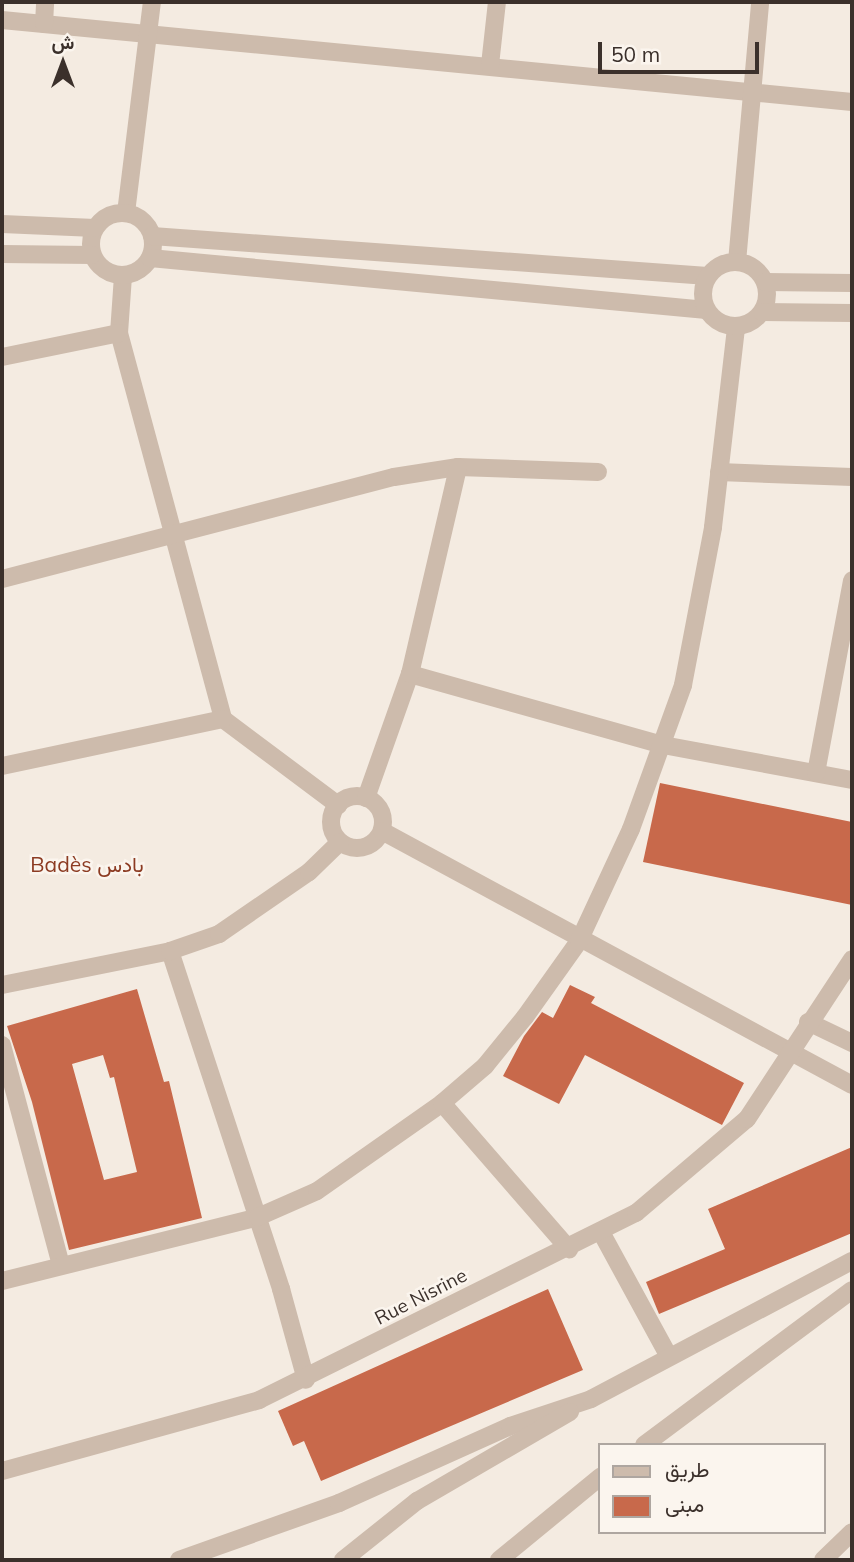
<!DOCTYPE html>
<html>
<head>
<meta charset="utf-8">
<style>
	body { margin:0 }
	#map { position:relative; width:854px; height:1562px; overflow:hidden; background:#f4ebe1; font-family:Mulish,Vazirmatn,sans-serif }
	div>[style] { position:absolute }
	.building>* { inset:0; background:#c8694b }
	.minor>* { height:18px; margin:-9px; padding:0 9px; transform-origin:9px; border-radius:9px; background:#cdbbac }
	.minor>.ring { margin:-9px; padding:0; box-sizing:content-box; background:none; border:18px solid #cdbbac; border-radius:50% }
	.tertiary>* { height:18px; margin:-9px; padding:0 9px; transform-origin:9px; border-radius:9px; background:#cdbbac }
	.tertiary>.ring { margin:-9px; padding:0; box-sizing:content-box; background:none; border:18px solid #cdbbac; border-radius:50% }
	span { translate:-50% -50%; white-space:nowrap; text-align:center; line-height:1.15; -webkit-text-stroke:5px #fbf5ee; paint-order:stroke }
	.street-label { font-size:19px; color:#3b302b }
	.neighbourhood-label { font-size:21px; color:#8c3b22 }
	.frame { position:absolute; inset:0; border:4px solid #3b302b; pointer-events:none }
	.legend { position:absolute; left:598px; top:1443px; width:228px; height:91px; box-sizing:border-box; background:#fbf5ee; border:2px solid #aea6a0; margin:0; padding:9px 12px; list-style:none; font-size:21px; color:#3b302b }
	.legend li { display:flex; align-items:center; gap:14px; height:35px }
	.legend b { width:35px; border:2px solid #aea6a0 }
	.north { position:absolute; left:28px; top:28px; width:70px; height:70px; -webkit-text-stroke:5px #fbf5ee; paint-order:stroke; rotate:0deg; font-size:19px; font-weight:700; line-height:28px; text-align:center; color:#3b302b }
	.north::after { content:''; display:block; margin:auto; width:24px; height:32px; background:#3b302b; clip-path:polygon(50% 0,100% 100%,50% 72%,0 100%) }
	.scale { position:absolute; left:598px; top:42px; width:161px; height:32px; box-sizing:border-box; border:4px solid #3b302b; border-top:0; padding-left:9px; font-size:21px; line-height:24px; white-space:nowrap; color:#3b302b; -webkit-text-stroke:5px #fbf5ee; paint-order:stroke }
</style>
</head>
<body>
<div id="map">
	<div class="building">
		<i style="clip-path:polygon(660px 783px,852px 822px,852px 905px,643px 862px)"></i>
		<i style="clip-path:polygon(570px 985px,595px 997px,591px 1003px,744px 1083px,722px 1125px,585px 1055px,559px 1104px,503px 1076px,524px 1036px,542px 1012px,553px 1018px)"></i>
		<i style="clip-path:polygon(evenodd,137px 989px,164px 1082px,169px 1081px,202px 1218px,69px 1250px,32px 1102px,7px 1026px,137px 989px,103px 1055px,110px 1078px,114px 1077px,137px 1172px,104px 1180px,72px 1064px,103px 1055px)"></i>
		<i style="clip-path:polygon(852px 1147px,852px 1233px,659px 1314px,646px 1282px,725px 1249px,708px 1209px)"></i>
		<i style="clip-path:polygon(548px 1289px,583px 1370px,321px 1481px,304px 1441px,293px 1446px,278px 1411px)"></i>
	</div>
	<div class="minor">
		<i style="left:2px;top:20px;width:854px;rotate:5.51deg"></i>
		<i style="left:44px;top:24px;width:22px;rotate:-87deg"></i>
		<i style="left:490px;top:65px;width:63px;rotate:-83.7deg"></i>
		<i style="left:126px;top:213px;width:213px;rotate:-83deg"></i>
		<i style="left:737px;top:262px;width:261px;rotate:-84.9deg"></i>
		<i style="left:123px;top:276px;width:57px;rotate:94deg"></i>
		<i style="left:119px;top:333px;width:400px;rotate:74.9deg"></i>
		<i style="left:223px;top:719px;width:144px;rotate:36.8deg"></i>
		<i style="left:2px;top:357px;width:119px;rotate:-11.6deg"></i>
		<i style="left:719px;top:472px;width:133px;rotate:2.2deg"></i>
		<i style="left:2px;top:579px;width:405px;rotate:-14.6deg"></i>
		<i style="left:394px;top:477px;width:65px;rotate:-8.9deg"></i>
		<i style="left:458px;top:467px;width:140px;rotate:2deg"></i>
		<i style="left:410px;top:674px;width:263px;rotate:15.7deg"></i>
		<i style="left:663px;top:745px;width:192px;rotate:10.5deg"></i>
		<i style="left:2px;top:766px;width:226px;rotate:-12deg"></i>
		<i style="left:816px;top:773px;width:196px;rotate:-79.4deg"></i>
		<i class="ring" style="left:331px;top:796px;width:34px;height:34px"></i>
		<i style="left:366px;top:798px;width:132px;rotate:-70.5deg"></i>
		<i style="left:410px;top:674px;width:212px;rotate:-76.9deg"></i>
		<i style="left:382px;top:831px;width:534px;rotate:28.39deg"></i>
		<i style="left:170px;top:951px;width:356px;rotate:71.8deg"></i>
		<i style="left:281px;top:1289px;width:94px;rotate:74.6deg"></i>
		<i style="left:2px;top:985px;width:171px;rotate:-11.4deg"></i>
		<i style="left:170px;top:951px;width:52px;rotate:-19.1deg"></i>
		<i style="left:219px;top:934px;width:109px;rotate:-34.6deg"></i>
		<i style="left:309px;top:872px;width:43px;rotate:-44.1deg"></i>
		<i style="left:808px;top:1022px;width:49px;rotate:25.5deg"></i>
		<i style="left:2px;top:1045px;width:228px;rotate:75deg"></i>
		<i style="left:442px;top:1103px;width:194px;rotate:49deg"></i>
		<i style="left:601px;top:1232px;width:140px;rotate:61.4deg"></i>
		<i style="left:2px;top:1281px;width:264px;rotate:-14deg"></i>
		<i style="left:258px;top:1217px;width:64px;rotate:-23.8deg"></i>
		<i style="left:317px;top:1191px;width:153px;rotate:-35.1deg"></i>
		<i style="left:442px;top:1103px;width:57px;rotate:-40.7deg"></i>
		<i style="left:485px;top:1066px;width:63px;rotate:-50.8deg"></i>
		<i style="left:525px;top:1017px;width:93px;rotate:-54.6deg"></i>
		<i style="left:579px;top:941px;width:123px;rotate:-65.1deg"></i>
		<i style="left:631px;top:829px;width:153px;rotate:-70.1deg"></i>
		<i style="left:683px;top:685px;width:161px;rotate:-79.2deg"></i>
		<i style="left:713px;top:527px;width:201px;rotate:-83.4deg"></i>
		<i style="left:644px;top:1445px;width:259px;rotate:-36.7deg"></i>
		<i style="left:2px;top:1471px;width:267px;rotate:-15.4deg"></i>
		<i style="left:259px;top:1400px;width:421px;rotate:-26.4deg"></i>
		<i style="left:636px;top:1213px;width:145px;rotate:-40.3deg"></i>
		<i style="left:747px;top:1119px;width:191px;rotate:-56.7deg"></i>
		<i style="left:179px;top:1560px;width:170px;rotate:-19.6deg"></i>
		<i style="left:339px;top:1503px;width:188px;rotate:-24.2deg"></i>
		<i style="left:510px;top:1426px;width:85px;rotate:-18.4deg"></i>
		<i style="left:591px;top:1399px;width:295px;rotate:-27.9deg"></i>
		<i style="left:343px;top:1560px;width:95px;rotate:-38.6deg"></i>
		<i style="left:417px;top:1501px;width:177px;rotate:-30.2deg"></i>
		<i style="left:499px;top:1560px;width:131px;rotate:-39.4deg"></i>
		<i style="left:823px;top:1560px;width:40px;rotate:-44deg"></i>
	</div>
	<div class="tertiary">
		<i class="ring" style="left:91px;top:213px;width:44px;height:44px"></i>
		<i style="left:2px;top:224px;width:93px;rotate:2.5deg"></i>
		<i style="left:152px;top:236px;width:557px;rotate:4.11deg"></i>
		<i style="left:2px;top:254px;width:90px;rotate:0.6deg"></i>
		<i style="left:150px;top:258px;width:559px;rotate:5.33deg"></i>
		<i class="ring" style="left:703px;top:262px;width:46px;height:46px"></i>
		<i style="left:765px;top:282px;width:87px;rotate:0.7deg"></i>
		<i style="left:762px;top:312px;width:90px;rotate:0.6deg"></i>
	</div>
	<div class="street-label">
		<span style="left:421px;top:1297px;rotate:-27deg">Rue Nisrine</span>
	</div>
	<div class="neighbourhood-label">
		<span style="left:87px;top:864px">Badès بادس</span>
	</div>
	<div class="frame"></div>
	<ul class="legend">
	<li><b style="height:9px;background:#cdbbac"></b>طريق</li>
	<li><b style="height:19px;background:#c8694b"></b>مبنى</li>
	</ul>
	<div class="north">ش</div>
	<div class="scale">50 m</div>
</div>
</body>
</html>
